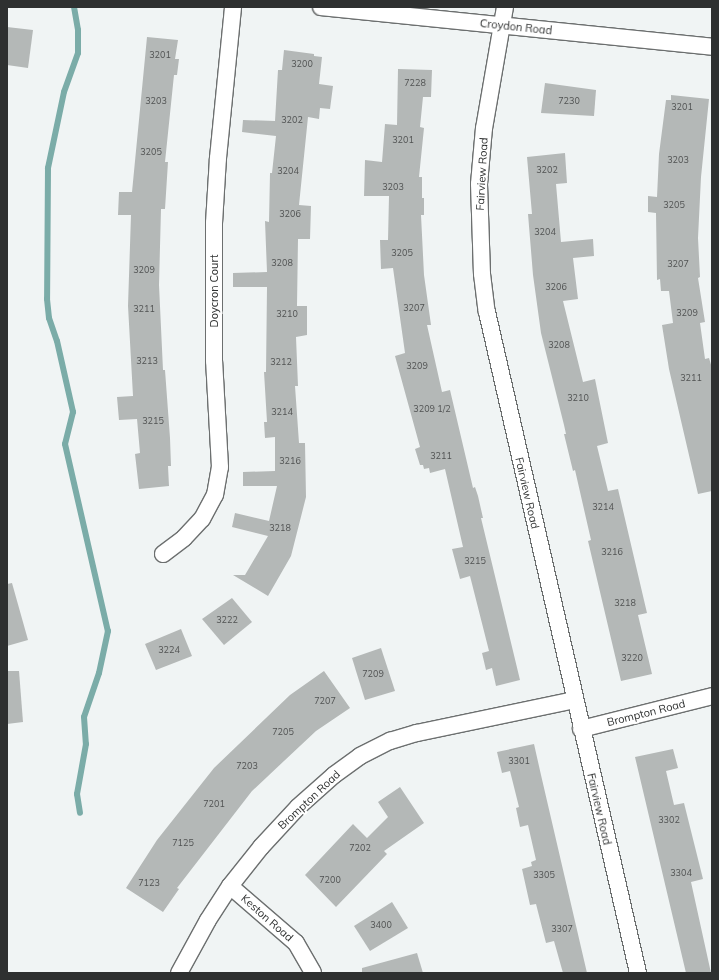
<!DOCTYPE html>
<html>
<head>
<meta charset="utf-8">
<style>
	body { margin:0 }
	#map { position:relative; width:719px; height:980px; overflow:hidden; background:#f0f4f4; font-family:Mulish,sans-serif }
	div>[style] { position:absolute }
	.stream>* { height:6px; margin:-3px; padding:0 3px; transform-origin:3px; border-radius:3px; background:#7baca8 }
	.building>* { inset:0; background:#b4b8b7 }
	.roads { filter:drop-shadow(1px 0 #6c6f6f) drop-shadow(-1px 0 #6c6f6f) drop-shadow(0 1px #6c6f6f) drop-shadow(0 -1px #6c6f6f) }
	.street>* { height:16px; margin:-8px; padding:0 8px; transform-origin:8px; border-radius:8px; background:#fff }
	span { translate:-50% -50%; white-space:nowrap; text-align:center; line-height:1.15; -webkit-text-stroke:4px #fff; paint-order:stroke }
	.number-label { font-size:9px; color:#505252 }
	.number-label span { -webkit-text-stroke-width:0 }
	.street-label { font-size:11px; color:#2e3030 }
	.frame { position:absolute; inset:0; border:8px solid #2e3030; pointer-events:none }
</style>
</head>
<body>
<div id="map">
	<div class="stream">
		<i style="left:74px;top:7px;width:23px;rotate:80deg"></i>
		<i style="left:78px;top:30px;width:23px;rotate:90deg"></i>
		<i style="left:78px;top:53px;width:41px;rotate:109.7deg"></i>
		<i style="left:64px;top:92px;width:78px;rotate:101.9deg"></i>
		<i style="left:48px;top:168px;width:131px;rotate:90.4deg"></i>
		<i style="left:47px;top:299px;width:19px;rotate:84deg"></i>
		<i style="left:49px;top:318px;width:24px;rotate:71deg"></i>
		<i style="left:57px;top:341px;width:73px;rotate:77.3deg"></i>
		<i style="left:73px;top:412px;width:33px;rotate:104deg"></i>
		<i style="left:65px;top:444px;width:192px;rotate:77.1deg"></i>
		<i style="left:108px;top:631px;width:43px;rotate:102.1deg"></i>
		<i style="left:99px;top:673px;width:46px;rotate:108.8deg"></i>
		<i style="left:84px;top:717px;width:27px;rotate:86deg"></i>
		<i style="left:86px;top:744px;width:51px;rotate:100.2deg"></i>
		<i style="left:77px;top:794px;width:19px;rotate:81deg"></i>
	</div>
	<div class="building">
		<i style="clip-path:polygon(7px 27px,33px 30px,28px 68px,7px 65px)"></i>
		<i style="clip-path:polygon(147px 37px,178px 40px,175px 59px,179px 59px,177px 75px,174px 75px,165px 162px,168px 162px,165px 209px,161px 209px,159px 285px,163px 370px,165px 370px,170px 438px,171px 466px,168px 466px,169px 486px,139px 489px,135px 454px,140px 453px,137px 419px,119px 420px,117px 397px,133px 396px,128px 306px,131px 215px,118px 215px,119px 192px,132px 192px)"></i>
		<i style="clip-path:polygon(284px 50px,314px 54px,314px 56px,322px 57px,319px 84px,333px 86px,330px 109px,320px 108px,319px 119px,308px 117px,299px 205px,311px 206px,310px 239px,298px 239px,297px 306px,307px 306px,307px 335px,296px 337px,298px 386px,295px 386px,299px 443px,305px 443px,306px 497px,291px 556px,268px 596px,233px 575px,245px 575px,268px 536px,232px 527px,235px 513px,269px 521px,277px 486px,243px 486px,243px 472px,275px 471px,275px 437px,265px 438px,264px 422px,267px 422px,264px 372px,266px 372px,267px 287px,233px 287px,233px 273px,267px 272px,265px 221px,269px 222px,270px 173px,272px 173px,276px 136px,242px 132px,243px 120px,275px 121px,278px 70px,282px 70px)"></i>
		<i style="clip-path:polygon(398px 69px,432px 70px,431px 97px,423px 97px,420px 127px,424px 128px,419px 177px,422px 177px,422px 198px,424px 198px,424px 215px,421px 215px,424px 275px,431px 325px,427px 325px,442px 392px,450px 390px,473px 488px,475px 487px,478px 496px,483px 518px,481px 518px,520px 680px,496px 686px,492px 668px,486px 670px,482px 653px,489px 651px,470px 576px,460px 579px,452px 549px,463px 547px,445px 469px,430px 473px,429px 468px,424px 469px,423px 465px,420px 465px,415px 449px,420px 447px,395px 356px,405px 353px,393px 268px,381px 269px,380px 240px,388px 240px,389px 196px,364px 196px,365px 160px,382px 162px,385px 124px,397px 125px)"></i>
		<i style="clip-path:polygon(545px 83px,596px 90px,594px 116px,541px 113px)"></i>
		<i style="clip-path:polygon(671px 95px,709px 99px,701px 177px,698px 238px,700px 277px,698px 278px,705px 322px,700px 323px,705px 359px,709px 358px,712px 368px,712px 491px,698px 494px,669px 369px,662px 325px,673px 323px,669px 291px,661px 291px,660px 279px,657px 280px,656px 213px,648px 212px,648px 196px,657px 197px,659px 154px,666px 100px,671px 100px)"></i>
		<i style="clip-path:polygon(565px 153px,567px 183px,556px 184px,561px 242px,593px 239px,594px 256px,573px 258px,578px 299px,563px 301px,583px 382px,595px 379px,608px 443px,597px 446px,608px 491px,618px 489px,647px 613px,638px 615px,652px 674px,621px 681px,588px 541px,591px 540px,575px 470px,573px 471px,564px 434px,566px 434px,564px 425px,541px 333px,533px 275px,528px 214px,532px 214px,527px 157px)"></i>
		<i style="clip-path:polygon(12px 583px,28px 640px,7px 646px,7px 584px)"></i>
		<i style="clip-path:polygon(232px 598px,252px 622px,224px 645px,202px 619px)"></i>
		<i style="clip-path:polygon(181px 629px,192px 656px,156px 670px,145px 644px)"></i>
		<i style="clip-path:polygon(381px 648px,395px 691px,365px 700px,352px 658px)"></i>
		<i style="clip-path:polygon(7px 671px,19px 671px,23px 722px,7px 724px)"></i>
		<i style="clip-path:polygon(324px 671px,350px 708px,316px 731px,252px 791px,177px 888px,179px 889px,163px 912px,126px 888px,157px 840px,214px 768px,290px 695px)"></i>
		<i style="clip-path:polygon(534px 744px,541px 775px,587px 973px,563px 973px,554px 941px,546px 943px,536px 904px,530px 905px,522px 869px,532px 866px,531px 862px,536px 860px,528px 825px,520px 827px,516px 808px,519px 807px,510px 771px,502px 773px,497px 752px)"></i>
		<i style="clip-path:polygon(673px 749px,678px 768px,666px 771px,674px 805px,684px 803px,703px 879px,691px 882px,711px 973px,686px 973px,635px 757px)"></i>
		<i style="clip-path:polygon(400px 787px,424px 823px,384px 851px,387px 854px,336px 907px,305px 875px,353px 824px,367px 838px,388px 817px,378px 802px)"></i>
		<i style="clip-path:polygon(392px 902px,408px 928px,370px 951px,354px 926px)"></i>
		<i style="clip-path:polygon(417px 953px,423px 973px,362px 973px,362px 968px)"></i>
	</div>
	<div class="roads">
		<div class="street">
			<i style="left:321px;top:7px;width:393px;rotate:5.8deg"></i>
			<i style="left:505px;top:7px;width:123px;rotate:99.8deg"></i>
			<i style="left:484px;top:128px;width:56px;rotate:95.1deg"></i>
			<i style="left:479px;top:184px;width:90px;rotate:88.1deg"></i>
			<i style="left:482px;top:274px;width:38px;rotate:83deg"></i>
			<i style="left:487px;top:312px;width:678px;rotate:77.13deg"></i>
			<i style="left:163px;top:554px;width:26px;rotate:-37deg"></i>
			<i style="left:184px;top:538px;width:26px;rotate:-47deg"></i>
			<i style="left:202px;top:519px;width:27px;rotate:-62deg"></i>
			<i style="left:215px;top:495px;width:28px;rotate:-80deg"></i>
			<i style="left:220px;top:467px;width:106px;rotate:-93.2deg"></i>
			<i style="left:214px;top:361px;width:138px;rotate:-90deg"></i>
			<i style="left:214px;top:223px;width:65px;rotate:-86.5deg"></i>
			<i style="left:218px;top:158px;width:152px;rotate:-84.3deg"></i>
			<i style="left:581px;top:729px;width:135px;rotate:-14.1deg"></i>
			<i style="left:230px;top:886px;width:87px;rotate:40.8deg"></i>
			<i style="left:296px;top:943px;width:34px;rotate:60deg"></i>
			<i style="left:179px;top:973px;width:60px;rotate:-61.3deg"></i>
			<i style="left:208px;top:920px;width:40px;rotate:-57.1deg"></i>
			<i style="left:230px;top:886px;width:50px;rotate:-51.5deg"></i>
			<i style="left:261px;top:847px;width:54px;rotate:-47.2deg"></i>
			<i style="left:298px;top:807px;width:48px;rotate:-41.6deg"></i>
			<i style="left:334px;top:775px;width:32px;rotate:-36deg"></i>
			<i style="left:360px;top:756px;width:34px;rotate:-27deg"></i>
			<i style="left:390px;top:741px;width:28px;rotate:-17deg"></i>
			<i style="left:417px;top:733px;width:161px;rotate:-11.8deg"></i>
		</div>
	</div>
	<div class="number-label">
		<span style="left:160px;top:55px">3201</span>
		<span style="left:302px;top:64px">3200</span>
		<span style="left:415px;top:83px">7228</span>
		<span style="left:156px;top:101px">3203</span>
		<span style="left:569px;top:101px">7230</span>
		<span style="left:682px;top:107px">3201</span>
		<span style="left:292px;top:120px">3202</span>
		<span style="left:403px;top:140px">3201</span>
		<span style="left:151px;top:152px">3205</span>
		<span style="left:678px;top:160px">3203</span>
		<span style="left:547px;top:170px">3202</span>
		<span style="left:288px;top:171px">3204</span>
		<span style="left:393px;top:187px">3203</span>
		<span style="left:674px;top:205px">3205</span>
		<span style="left:290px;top:214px">3206</span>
		<span style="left:545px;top:232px">3204</span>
		<span style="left:402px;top:253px">3205</span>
		<span style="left:282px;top:263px">3208</span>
		<span style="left:678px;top:264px">3207</span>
		<span style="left:144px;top:270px">3209</span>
		<span style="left:556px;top:287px">3206</span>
		<span style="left:414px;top:308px">3207</span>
		<span style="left:144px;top:309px">3211</span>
		<span style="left:687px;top:313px">3209</span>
		<span style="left:287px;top:314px">3210</span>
		<span style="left:559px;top:345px">3208</span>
		<span style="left:147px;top:361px">3213</span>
		<span style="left:281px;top:362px">3212</span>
		<span style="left:417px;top:366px">3209</span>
		<span style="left:691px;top:378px">3211</span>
		<span style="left:578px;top:398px">3210</span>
		<span style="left:432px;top:409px">3209 1/2</span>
		<span style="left:282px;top:412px">3214</span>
		<span style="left:153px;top:421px">3215</span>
		<span style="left:441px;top:456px">3211</span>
		<span style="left:290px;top:461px">3216</span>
		<span style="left:603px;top:507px">3214</span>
		<span style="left:280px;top:528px">3218</span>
		<span style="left:612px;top:552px">3216</span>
		<span style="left:475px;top:561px">3215</span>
		<span style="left:625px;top:603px">3218</span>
		<span style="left:227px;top:620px">3222</span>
		<span style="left:169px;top:650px">3224</span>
		<span style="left:632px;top:658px">3220</span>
		<span style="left:373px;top:674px">7209</span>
		<span style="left:325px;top:701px">7207</span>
		<span style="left:283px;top:732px">7205</span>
		<span style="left:519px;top:761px">3301</span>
		<span style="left:247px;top:766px">7203</span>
		<span style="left:214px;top:804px">7201</span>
		<span style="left:669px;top:820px">3302</span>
		<span style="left:183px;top:843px">7125</span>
		<span style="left:360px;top:848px">7202</span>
		<span style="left:681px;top:873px">3304</span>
		<span style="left:544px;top:875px">3305</span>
		<span style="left:330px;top:880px">7200</span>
		<span style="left:149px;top:883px">7123</span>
		<span style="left:381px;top:925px">3400</span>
		<span style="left:562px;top:929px">3307</span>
	</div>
	<div class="street-label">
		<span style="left:516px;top:27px;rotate:6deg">Croydon Road</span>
		<span style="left:482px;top:174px;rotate:-87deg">Fairview Road</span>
		<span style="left:214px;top:291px;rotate:-90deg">Doycron Court</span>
		<span style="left:527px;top:493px;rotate:77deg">Fairview Road</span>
		<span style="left:646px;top:713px;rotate:-14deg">Brompton Road</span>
		<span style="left:309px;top:800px;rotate:-43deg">Brompton Road</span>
		<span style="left:599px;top:809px;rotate:77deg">Fairview Road</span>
		<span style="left:267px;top:918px;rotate:41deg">Keston Road</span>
	</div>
	<div class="frame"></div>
</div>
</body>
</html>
